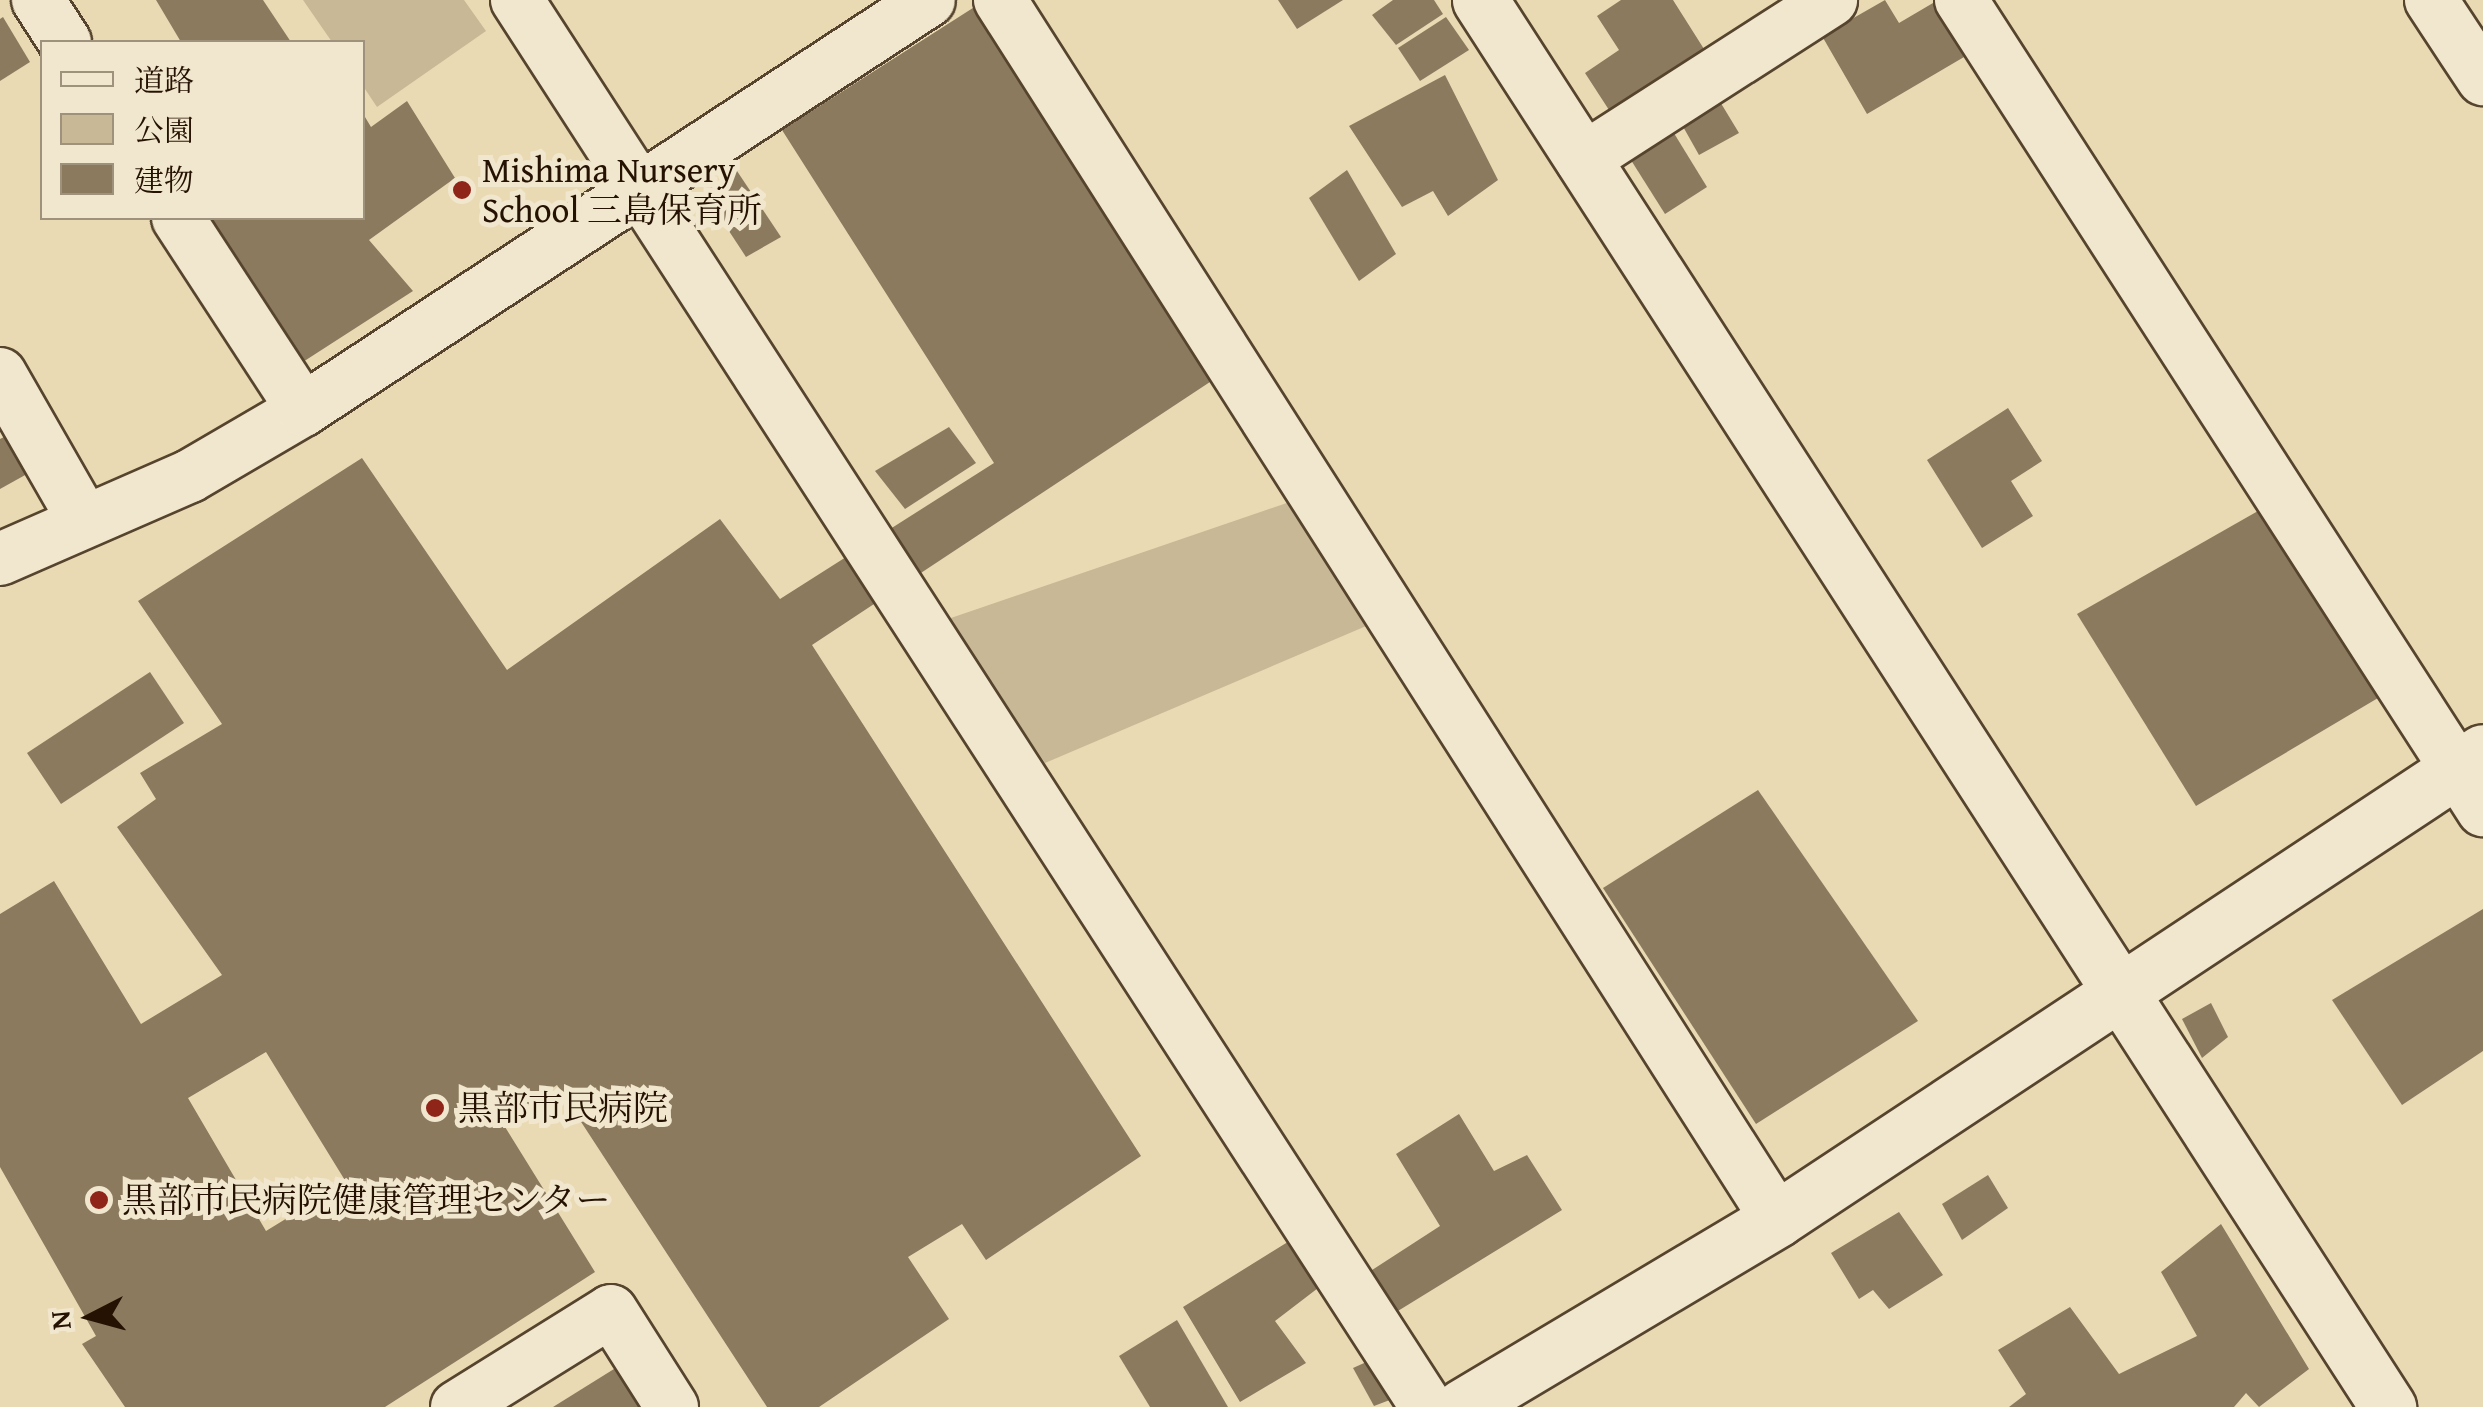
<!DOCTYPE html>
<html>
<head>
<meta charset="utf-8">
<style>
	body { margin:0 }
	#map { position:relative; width:2483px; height:1407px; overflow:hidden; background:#eadab3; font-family:"Gentium Book Plus","Noto Serif JP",serif }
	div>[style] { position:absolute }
	.green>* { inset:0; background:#c9b895 }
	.building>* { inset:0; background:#8b7a5e }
	.roads { filter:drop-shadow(2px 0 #56442e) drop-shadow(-2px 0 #56442e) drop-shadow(0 2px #56442e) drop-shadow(0 -2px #56442e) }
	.street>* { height:52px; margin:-26px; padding:0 26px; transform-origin:26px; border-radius:26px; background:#f1e7ce }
	.secondary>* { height:55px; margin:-27.5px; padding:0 27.5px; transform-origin:27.5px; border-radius:27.5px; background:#f1e7ce }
	.dots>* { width:28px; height:28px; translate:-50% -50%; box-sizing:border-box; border:5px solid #f1e7ce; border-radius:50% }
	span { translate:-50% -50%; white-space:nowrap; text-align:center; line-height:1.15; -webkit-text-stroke:10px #f1e7ce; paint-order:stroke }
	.poi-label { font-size:35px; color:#251202 }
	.left { translate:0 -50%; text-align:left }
	.legend { position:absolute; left:40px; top:40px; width:325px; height:180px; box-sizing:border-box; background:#f1e7ce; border:2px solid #9f927c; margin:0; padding:12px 18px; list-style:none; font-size:30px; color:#251202 }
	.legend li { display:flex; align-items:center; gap:20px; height:50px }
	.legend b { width:50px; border:2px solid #9f927c }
	.north { position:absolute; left:40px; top:1267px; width:100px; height:100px; -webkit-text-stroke:8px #f1e7ce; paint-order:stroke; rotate:264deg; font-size:28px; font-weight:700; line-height:40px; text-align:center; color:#251202 }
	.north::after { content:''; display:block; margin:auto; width:35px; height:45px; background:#251202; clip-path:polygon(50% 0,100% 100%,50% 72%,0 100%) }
</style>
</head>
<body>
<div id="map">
	<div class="green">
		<i style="clip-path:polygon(303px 0,464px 0,486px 31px,377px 107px,363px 86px,362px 42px,332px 42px)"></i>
		<i style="clip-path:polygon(1310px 495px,1385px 618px,1045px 763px,948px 619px)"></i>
	</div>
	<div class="building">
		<i style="clip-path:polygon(156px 0,263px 0,291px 42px,181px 42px)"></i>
		<i style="clip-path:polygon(1278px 0,1343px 0,1297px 29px)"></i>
		<i style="clip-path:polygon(1393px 0,1434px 0,1443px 14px,1396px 45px,1372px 15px)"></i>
		<i style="clip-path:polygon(1621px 0,1673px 0,1704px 49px,1609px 110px,1585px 73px,1619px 50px,1597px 16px)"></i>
		<i style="clip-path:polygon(1885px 0,1899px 23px,1933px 3px,1964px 57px,1867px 114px,1822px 36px)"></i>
		<i style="clip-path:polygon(evenodd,976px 6px,1216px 378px,812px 645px,1141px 1156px,986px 1260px,962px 1224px,908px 1257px,949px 1319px,819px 1407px,767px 1407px,557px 1085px,502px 1122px,595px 1272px,385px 1407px,125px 1407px,82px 1344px,96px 1336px,0 1167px,0 914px,54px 881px,141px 1024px,222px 975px,117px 827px,156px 799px,140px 773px,222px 724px,138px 601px,362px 458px,507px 670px,720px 519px,780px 599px,994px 463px,782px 130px,976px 6px,266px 1052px,346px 1182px,266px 1231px,188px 1098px,266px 1052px)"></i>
		<i style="clip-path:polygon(3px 17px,30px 62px,0 81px,0 19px)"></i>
		<i style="clip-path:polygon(1446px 17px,1469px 50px,1420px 81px,1398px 48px)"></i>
		<i style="clip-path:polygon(1445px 75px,1498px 180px,1448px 216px,1433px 191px,1402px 207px,1349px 126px)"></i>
		<i style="clip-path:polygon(1719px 100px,1739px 133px,1699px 155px,1681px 123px)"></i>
		<i style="clip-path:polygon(407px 101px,455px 178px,369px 240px,413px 291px,292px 369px,202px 218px,362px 218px,362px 112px,371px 127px)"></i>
		<i style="clip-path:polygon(1672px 130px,1707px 187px,1665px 214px,1629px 157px)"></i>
		<i style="clip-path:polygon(1347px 170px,1396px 254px,1359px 281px,1309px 198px)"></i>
		<i style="clip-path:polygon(737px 171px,781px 237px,746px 257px,704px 193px)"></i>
		<i style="clip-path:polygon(2008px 408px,2042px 461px,2011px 481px,2033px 516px,1982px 548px,1927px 460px)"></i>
		<i style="clip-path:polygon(949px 427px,976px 463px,905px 509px,875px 471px)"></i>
		<i style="clip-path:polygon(6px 436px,27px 474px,0 489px,0 439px)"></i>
		<i style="clip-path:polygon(2258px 511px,2378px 698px,2196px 806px,2077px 614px)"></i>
		<i style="clip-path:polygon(150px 672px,184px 723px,61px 804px,27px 753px)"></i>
		<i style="clip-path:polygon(1758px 790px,1918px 1021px,1756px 1124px,1603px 888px)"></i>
		<i style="clip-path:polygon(2483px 909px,2483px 1051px,2402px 1105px,2332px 1000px)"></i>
		<i style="clip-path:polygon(2211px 1003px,2228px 1037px,2202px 1058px,2182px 1019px)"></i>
		<i style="clip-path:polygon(1459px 1114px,1494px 1171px,1527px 1155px,1562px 1210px,1393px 1314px,1369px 1272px,1440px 1226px,1396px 1154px)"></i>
		<i style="clip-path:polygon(1988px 1175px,2008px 1208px,1962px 1240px,1942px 1204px)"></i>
		<i style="clip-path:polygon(1899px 1212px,1943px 1275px,1889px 1309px,1873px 1290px,1859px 1299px,1831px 1253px)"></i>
		<i style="clip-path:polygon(2221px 1224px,2309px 1369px,2259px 1407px,2246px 1393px,2234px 1407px,2009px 1407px,2026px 1394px,1998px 1350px,2070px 1307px,2119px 1374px,2197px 1336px,2161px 1272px)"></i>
		<i style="clip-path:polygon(1291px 1240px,1322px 1285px,1275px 1321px,1306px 1363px,1240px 1402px,1183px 1307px)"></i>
		<i style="clip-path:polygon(1177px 1320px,1228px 1407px,1150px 1407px,1119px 1356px)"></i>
		<i style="clip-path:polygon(1373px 1359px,1395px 1398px,1374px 1406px,1353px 1368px)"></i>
		<i style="clip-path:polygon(622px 1364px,649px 1407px,553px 1407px)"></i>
	</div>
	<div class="roads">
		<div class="street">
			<i style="left:38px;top:0;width:50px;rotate:57.3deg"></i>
			<i style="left:517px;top:0;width:1676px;rotate:57.11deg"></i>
			<i style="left:1000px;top:0;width:1446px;rotate:57.49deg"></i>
			<i style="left:1961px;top:0;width:964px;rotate:57.2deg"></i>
			<i style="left:2431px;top:0;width:95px;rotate:56.6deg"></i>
			<i style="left:1582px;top:160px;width:296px;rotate:-32.7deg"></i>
			<i style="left:178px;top:218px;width:229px;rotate:56.9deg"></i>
			<i style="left:0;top:374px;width:167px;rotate:60.2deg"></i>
			<i style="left:0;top:559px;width:207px;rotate:-23.6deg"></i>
			<i style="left:190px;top:476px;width:131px;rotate:-30.3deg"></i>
			<i style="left:303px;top:410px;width:748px;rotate:-33.22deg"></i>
			<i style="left:457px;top:1407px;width:181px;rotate:-31.9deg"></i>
			<i style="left:611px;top:1311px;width:114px;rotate:57.6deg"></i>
		</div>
		<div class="secondary">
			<i style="left:1480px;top:0;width:1675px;rotate:57.16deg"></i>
			<i style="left:1462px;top:1407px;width:367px;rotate:-30.8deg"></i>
			<i style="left:1777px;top:1219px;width:846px;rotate:-33.48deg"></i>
		</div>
	</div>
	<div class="dots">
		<i style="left:462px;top:190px;background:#8f2418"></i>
		<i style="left:435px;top:1108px;background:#8f2418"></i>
		<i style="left:99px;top:1200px;background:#8f2418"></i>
	</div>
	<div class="poi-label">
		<span class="left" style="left:482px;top:190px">Mishima Nursery<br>School 三島保育所</span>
		<span class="left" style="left:458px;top:1108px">黒部市民病院</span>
		<span class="left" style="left:122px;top:1200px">黒部市民病院健康管理センター</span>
	</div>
	<ul class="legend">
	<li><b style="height:12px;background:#f1e7ce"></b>道路</li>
	<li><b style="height:28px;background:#c9b895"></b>公園</li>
	<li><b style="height:28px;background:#8b7a5e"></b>建物</li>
	</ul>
	<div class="north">N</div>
</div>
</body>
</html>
